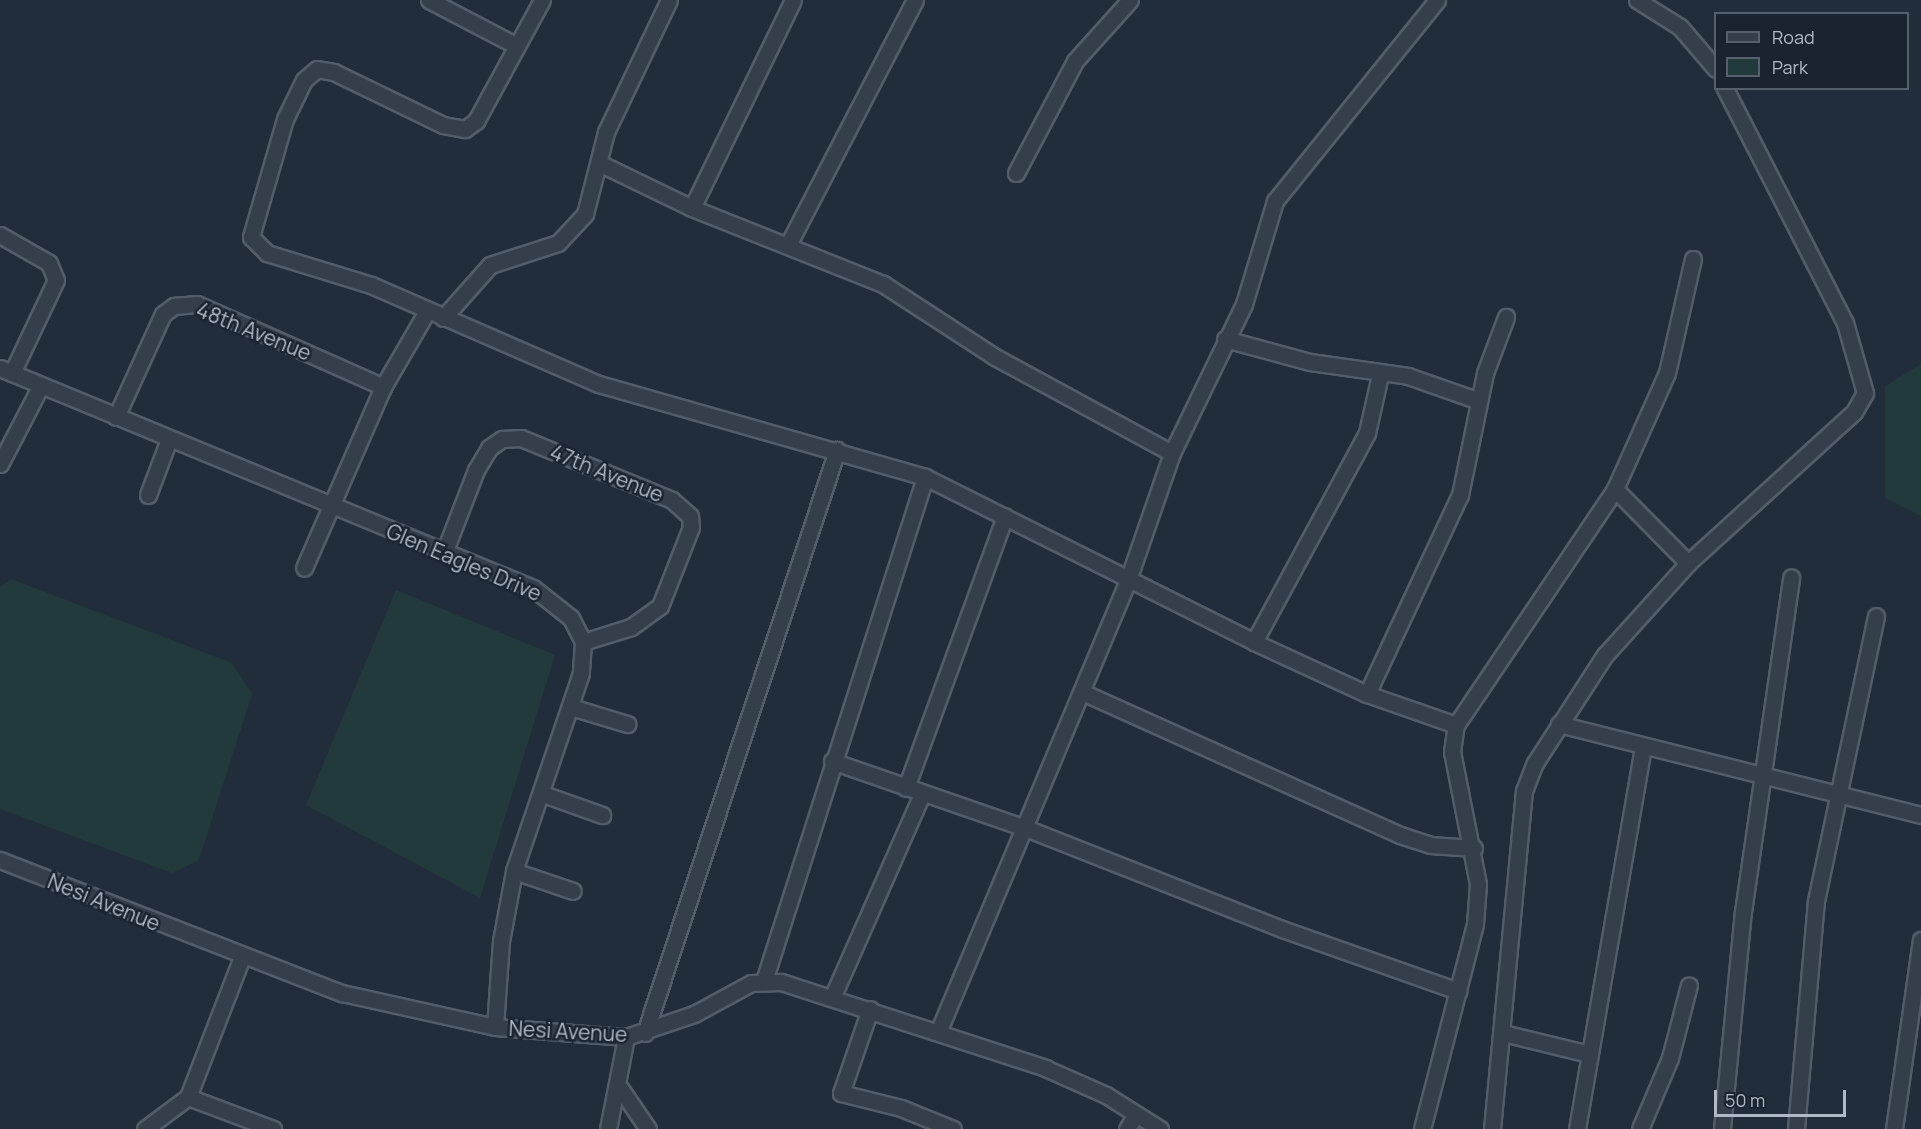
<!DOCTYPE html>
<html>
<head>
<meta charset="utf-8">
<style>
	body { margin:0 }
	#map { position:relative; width:1921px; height:1129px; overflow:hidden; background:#212d3b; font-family:Manrope,sans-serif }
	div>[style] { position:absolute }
	.green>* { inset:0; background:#233a3c }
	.roads { filter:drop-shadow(2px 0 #535d69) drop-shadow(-2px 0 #535d69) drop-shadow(0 2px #535d69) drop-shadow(0 -2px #535d69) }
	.street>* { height:15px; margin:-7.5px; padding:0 7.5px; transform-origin:7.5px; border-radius:7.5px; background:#353f4b }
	span { translate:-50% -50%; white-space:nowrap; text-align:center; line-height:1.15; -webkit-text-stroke:5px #1a2430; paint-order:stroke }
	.street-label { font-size:21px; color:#b0bac7 }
	.legend { position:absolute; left:1714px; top:12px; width:195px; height:78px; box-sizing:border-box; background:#1a2430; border:2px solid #56606c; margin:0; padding:8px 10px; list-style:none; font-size:18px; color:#b0bac7 }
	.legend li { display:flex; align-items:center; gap:12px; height:30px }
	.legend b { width:30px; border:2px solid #56606c }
	.scale { position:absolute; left:1714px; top:1090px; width:132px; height:27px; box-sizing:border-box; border:3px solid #b0bac7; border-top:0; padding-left:8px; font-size:18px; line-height:21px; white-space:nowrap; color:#b0bac7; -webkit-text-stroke:4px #1a2430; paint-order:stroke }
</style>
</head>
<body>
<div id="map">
	<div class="green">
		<i style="clip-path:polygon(1921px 364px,1921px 516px,1885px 498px,1885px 386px)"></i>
		<i style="clip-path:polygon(11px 579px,232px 663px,252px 694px,199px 860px,172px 873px,0 809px,0 587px)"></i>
		<i style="clip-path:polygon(396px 590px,555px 655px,480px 898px,306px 805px)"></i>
	</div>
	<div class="roads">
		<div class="street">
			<i style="left:429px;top:0;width:99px;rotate:27.6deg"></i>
			<i style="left:542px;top:0;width:138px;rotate:118.6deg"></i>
			<i style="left:476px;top:121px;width:14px;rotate:144deg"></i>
			<i style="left:465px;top:129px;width:22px;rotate:-170deg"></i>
			<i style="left:443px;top:125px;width:121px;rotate:-154.1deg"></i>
			<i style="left:334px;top:72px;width:17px;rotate:-170deg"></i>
			<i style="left:317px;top:69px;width:17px;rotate:140deg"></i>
			<i style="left:304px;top:80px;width:43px;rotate:116deg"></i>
			<i style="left:285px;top:119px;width:123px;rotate:106.1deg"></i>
			<i style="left:251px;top:237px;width:23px;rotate:45deg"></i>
			<i style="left:267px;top:253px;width:109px;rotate:17.1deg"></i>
			<i style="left:371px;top:285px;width:249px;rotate:23.5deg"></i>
			<i style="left:599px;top:384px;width:339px;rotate:15.9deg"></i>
			<i style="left:925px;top:477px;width:368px;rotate:26.6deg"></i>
			<i style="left:1254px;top:642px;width:124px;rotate:24.7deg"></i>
			<i style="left:1367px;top:694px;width:94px;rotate:19.2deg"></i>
			<i style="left:1637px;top:0;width:51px;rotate:32.1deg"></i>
			<i style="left:1680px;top:27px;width:55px;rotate:49.4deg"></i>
			<i style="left:601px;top:164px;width:101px;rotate:25.8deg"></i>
			<i style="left:692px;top:208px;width:206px;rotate:21.7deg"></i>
			<i style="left:883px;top:284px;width:134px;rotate:33.1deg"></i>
			<i style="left:995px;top:357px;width:201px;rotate:28.5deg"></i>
			<i style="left:1016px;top:173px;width:127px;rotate:-62.2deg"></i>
			<i style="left:1075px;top:61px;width:82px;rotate:-48deg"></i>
			<i style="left:692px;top:208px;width:231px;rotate:-64.1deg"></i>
			<i style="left:0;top:235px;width:56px;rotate:29.7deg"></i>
			<i style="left:49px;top:263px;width:18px;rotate:68deg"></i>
			<i style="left:56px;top:280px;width:103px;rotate:115.3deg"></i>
			<i style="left:789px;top:243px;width:274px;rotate:-62.6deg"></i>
			<i style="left:443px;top:318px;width:71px;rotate:-48.4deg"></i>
			<i style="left:490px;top:265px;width:71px;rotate:-17.9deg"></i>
			<i style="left:558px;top:243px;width:40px;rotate:-47deg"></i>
			<i style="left:585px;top:214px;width:85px;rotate:-75.6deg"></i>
			<i style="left:606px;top:132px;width:146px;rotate:-64.5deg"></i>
			<i style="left:1225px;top:339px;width:88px;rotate:15.1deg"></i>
			<i style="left:1310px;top:362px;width:99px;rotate:8.1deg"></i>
			<i style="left:1408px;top:376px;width:75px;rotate:19.4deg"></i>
			<i style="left:0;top:368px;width:577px;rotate:22.43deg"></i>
			<i style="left:533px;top:588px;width:48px;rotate:38.3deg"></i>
			<i style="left:571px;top:618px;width:27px;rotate:63deg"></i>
			<i style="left:583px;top:642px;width:31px;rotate:94deg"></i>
			<i style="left:581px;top:673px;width:209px;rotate:108.7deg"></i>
			<i style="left:514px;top:871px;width:71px;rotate:100.5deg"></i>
			<i style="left:501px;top:941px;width:86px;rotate:94deg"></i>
			<i style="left:383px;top:387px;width:88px;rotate:-59.9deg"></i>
			<i style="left:116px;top:417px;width:113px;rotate:-65.5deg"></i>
			<i style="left:163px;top:314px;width:14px;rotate:-36deg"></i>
			<i style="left:174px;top:306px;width:23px;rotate:-5deg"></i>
			<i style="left:197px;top:304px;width:204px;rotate:24deg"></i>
			<i style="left:383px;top:387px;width:197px;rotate:113.6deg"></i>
			<i style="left:0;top:464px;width:87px;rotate:-62.5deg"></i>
			<i style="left:1615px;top:489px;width:104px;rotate:45.4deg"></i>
			<i style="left:148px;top:495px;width:60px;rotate:-69.4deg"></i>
			<i style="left:444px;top:553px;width:89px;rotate:-68.9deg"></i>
			<i style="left:476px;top:470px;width:26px;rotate:-59deg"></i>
			<i style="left:489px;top:448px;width:16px;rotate:-35deg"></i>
			<i style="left:502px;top:439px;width:19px;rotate:-3deg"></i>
			<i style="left:521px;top:438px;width:163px;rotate:22.3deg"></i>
			<i style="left:672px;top:500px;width:24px;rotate:42deg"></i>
			<i style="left:690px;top:516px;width:11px;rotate:85deg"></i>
			<i style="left:691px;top:527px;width:85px;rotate:111.4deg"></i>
			<i style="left:660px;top:606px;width:36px;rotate:144deg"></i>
			<i style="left:631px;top:627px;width:50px;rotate:162.6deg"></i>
			<i style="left:1254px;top:642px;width:238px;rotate:-61.6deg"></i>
			<i style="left:1367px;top:433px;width:59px;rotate:-77.4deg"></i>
			<i style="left:1082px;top:692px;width:349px;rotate:24.2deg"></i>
			<i style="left:1400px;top:835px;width:32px;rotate:18deg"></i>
			<i style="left:1430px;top:845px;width:44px;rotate:3.9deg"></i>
			<i style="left:1367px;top:694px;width:220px;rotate:-65deg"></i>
			<i style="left:1460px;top:495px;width:125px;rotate:-78.4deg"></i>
			<i style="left:1485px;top:373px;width:60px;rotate:-69.4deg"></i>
			<i style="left:571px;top:707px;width:59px;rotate:16.9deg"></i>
			<i style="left:1559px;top:724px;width:373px;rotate:14.1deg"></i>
			<i style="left:832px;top:761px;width:202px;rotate:19.1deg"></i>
			<i style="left:1023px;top:827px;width:278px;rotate:21.5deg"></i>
			<i style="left:1282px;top:929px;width:187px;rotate:19.4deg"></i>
			<i style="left:906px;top:788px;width:289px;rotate:-70deg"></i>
			<i style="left:543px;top:794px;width:63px;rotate:19.6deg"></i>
			<i style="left:0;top:860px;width:367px;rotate:21.3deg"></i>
			<i style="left:342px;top:993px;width:157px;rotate:12.5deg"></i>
			<i style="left:495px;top:1027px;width:131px;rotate:4.4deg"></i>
			<i style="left:626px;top:1037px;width:72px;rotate:-18.7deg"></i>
			<i style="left:694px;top:1014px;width:65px;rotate:-28.5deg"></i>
			<i style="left:751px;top:983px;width:30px;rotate:-2deg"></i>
			<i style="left:781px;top:982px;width:278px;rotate:18deg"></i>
			<i style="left:1045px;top:1068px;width:67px;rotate:23.9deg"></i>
			<i style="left:1106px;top:1095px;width:64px;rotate:32.2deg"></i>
			<i style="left:514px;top:871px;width:62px;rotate:18.7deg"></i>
			<i style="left:764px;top:981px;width:529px;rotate:-72.28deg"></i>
			<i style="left:832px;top:998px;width:223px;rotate:-66.2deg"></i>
			<i style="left:870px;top:1009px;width:89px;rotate:109deg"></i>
			<i style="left:841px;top:1093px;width:62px;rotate:14deg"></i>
			<i style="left:901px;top:1108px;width:56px;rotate:22deg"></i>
			<i style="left:939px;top:1030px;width:488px;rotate:-67.2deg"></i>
			<i style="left:1128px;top:580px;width:134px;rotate:-70.9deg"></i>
			<i style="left:1172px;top:453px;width:165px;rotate:-64.2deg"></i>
			<i style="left:1244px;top:304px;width:108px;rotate:-73.2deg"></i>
			<i style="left:1275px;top:201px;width:258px;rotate:-51.1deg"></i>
			<i style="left:645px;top:1033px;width:614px;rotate:-71.77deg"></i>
			<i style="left:1503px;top:1033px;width:89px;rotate:13.7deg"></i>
			<i style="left:620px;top:1088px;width:50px;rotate:55.7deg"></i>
			<i style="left:188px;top:1097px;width:91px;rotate:20.6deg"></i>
			<i style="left:145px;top:1129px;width:54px;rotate:-36.7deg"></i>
			<i style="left:188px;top:1097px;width:150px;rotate:-68.9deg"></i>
			<i style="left:608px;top:1129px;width:94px;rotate:-78.9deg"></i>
			<i style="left:1127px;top:1129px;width:17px;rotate:-59deg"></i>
			<i style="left:1422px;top:1129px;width:212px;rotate:-75.5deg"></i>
			<i style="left:1475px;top:924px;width:40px;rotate:-85.7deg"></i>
			<i style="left:1478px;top:884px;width:135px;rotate:-101.1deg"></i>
			<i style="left:1452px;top:752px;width:27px;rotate:-82deg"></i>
			<i style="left:1456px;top:725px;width:285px;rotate:-56deg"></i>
			<i style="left:1615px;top:489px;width:127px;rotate:-65.9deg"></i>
			<i style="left:1667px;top:373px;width:117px;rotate:-77.2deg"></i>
			<i style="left:1492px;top:1129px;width:340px;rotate:-84.6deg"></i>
			<i style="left:1524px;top:791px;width:30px;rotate:-69deg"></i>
			<i style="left:1535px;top:763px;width:129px;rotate:-57.1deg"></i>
			<i style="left:1605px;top:655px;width:124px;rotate:-47.9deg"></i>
			<i style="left:1688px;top:563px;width:224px;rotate:-42.3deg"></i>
			<i style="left:1854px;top:412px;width:22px;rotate:-60deg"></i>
			<i style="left:1865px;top:393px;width:73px;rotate:-105.9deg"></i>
			<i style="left:1845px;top:323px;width:264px;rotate:-117.1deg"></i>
			<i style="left:1577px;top:1129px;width:388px;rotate:-80.2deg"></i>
			<i style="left:1640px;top:1129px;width:77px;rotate:-67.1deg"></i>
			<i style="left:1670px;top:1058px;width:75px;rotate:-75.4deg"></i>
			<i style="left:1722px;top:1129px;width:218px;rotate:-84.5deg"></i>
			<i style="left:1743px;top:912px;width:338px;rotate:-81.8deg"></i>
			<i style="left:1796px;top:1129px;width:229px;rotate:-85deg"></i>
			<i style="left:1816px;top:901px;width:291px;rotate:-78.1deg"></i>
			<i style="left:1894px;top:1129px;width:191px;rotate:-81.9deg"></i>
		</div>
	</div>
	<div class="street-label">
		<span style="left:254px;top:331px;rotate:22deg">48th Avenue</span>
		<span style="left:607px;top:473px;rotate:22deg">47th Avenue</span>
		<span style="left:464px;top:562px;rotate:23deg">Glen Eagles Drive</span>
		<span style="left:104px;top:902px;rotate:22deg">Nesi Avenue</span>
		<span style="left:568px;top:1031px;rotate:3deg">Nesi Avenue</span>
	</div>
	<ul class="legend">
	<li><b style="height:8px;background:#353f4b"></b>Road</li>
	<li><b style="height:16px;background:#233a3c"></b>Park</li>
	</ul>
	<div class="scale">50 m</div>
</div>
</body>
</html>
